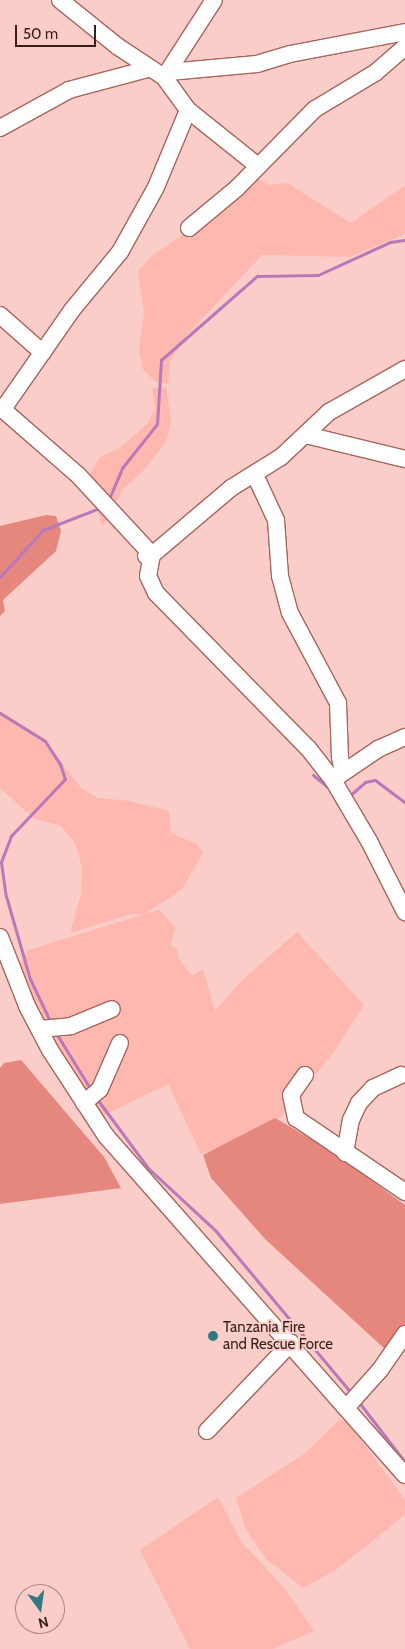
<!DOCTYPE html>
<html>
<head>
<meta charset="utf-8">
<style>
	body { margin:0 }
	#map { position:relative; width:405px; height:1649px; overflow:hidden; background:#fbcdc8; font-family:Cabin,sans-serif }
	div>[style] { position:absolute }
	.green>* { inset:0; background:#ffb8b0 }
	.forest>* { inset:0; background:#e6877e }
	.stream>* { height:3px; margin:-1.5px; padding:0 1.5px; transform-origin:1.5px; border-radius:1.5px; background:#b878b9 }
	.roads { filter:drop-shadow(1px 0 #a6655e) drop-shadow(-1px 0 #a6655e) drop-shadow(0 1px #a6655e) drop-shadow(0 -1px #a6655e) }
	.minor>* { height:16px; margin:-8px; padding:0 8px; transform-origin:8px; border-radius:8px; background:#fff }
	.dots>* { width:14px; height:14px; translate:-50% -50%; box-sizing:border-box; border:2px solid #fbcdc8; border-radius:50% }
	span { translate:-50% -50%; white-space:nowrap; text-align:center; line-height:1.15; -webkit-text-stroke:4px #fbcdc8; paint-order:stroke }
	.poi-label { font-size:15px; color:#381d1a }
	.left { translate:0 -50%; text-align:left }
	.north { position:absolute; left:15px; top:1584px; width:50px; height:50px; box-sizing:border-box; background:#fbcdc8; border:1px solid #ad8782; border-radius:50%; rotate:166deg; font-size:14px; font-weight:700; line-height:20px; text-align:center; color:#381d1a }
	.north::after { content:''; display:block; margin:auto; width:18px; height:22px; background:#327a83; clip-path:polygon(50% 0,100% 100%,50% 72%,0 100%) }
	.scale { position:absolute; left:15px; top:25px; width:81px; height:22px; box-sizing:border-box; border:2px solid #381d1a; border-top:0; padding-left:6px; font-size:15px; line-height:18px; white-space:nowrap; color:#381d1a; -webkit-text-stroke:4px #fbcdc8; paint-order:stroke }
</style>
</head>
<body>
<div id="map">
	<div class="green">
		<i style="clip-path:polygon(257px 178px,269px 185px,287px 183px,351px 223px,405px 185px,405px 234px,350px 257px,262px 255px,186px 336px,170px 362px,168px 384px,156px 382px,143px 370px,139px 349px,144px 313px,138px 274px,140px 269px,150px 257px,193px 228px)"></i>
		<i style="clip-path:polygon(166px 387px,171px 421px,166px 442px,142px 472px,124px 488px,102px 527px,89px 476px,100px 457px,121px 447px,148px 423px,155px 408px,152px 388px)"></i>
		<i style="clip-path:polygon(0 711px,42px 737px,81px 788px,98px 798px,130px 801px,169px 811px,171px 833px,197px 844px,203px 853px,182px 889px,145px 914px,160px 910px,175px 927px,171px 946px,178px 949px,178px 957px,192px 976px,203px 969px,215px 1011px,239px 983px,297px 932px,364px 1005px,333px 1053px,280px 1118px,253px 1134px,201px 1154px,168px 1084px,101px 1117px,80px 1088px,16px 971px,28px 950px,142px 915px,132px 914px,70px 933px,81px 894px,82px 867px,75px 843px,61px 826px,33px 818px,0 788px)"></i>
		<i style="clip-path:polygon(340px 1419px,350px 1425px,405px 1500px,405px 1515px,336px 1570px,303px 1588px,266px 1559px,246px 1530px,236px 1498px,304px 1454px)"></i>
		<i style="clip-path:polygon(218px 1497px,240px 1540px,285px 1589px,314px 1631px,273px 1649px,190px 1649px,140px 1550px)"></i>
	</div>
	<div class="forest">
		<i style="clip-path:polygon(46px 515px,56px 516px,61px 531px,56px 551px,3px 600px,5px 611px,0 616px,0 526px)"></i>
		<i style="clip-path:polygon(21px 1060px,104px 1157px,121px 1188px,0 1204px,0 1068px,4px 1063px)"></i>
		<i style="clip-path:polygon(275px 1118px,327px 1148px,405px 1205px,405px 1334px,387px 1351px,265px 1239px,211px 1178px,203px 1155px)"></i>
	</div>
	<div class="stream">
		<i style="left:109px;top:499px;width:34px;rotate:-67deg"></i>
		<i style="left:122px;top:468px;width:56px;rotate:-51.5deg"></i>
		<i style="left:157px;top:424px;width:64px;rotate:-86.4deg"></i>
		<i style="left:161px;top:360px;width:128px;rotate:-41.2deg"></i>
		<i style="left:257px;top:276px;width:61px;rotate:-0.9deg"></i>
		<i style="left:318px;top:275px;width:79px;rotate:-24.6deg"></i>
		<i style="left:390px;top:242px;width:15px;rotate:-8deg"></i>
		<i style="left:0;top:577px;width:64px;rotate:-47.5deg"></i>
		<i style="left:43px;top:530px;width:63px;rotate:-21.3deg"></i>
		<i style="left:0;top:713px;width:53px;rotate:31.9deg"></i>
		<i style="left:45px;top:741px;width:27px;rotate:57deg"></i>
		<i style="left:60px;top:764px;width:16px;rotate:72deg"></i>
		<i style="left:65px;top:779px;width:79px;rotate:133.5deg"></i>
		<i style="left:11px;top:836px;width:28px;rotate:111deg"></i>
		<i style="left:1px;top:862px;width:34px;rotate:82deg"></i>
		<i style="left:6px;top:896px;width:86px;rotate:73.9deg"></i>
		<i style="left:30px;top:979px;width:49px;rotate:64.5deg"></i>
		<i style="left:313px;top:775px;width:21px;rotate:39deg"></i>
		<i style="left:348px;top:797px;width:23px;rotate:-41deg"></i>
		<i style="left:365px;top:782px;width:10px;rotate:-11deg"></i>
		<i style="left:375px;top:780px;width:38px;rotate:37deg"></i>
		<i style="left:56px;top:1033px;width:67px;rotate:58.4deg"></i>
		<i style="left:97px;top:1099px;width:86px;rotate:53.5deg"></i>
		<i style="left:148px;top:1168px;width:91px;rotate:42.8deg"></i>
		<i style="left:215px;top:1230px;width:214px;rotate:50.1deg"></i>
		<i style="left:358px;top:1401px;width:77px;rotate:52.4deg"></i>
	</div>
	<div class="roads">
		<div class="minor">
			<i style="left:60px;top:0;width:73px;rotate:38.9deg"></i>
			<i style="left:117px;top:46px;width:56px;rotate:33.4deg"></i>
			<i style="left:164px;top:77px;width:41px;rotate:54deg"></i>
			<i style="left:188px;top:110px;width:90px;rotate:38.7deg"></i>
			<i style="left:169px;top:72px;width:88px;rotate:-5.2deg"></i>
			<i style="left:257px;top:64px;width:34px;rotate:-17deg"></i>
			<i style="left:290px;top:54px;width:117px;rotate:-10.8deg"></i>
			<i style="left:165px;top:76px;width:90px;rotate:-57.2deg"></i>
			<i style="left:0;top:128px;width:79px;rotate:-28.8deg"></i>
			<i style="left:69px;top:90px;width:82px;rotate:-14.9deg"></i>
			<i style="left:189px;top:228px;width:62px;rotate:-39.8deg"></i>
			<i style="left:237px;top:188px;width:111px;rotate:-45.4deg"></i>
			<i style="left:315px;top:109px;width:70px;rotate:-31deg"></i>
			<i style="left:375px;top:73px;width:40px;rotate:-41deg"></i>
			<i style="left:0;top:315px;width:57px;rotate:41.5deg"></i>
			<i style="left:0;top:407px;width:103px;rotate:41.1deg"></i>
			<i style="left:78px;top:475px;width:109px;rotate:47.2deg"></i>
			<i style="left:152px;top:555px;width:21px;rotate:101deg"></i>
			<i style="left:148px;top:576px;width:19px;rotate:65deg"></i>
			<i style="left:156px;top:593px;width:217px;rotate:45.6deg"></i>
			<i style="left:308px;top:748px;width:41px;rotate:52deg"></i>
			<i style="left:333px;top:780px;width:71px;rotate:59.5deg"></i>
			<i style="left:369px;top:841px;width:80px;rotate:63.1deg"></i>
			<i style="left:3px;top:409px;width:121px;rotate:-55.1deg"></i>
			<i style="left:72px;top:310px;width:75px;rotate:-50.4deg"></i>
			<i style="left:120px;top:252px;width:74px;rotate:-61deg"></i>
			<i style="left:156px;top:187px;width:83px;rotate:-67.4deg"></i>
			<i style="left:306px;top:435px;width:102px;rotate:13.6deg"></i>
			<i style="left:255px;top:475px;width:50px;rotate:65deg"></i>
			<i style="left:276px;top:520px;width:56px;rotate:85.9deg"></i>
			<i style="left:280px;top:576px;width:38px;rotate:75deg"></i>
			<i style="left:290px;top:613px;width:102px;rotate:61.9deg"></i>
			<i style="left:338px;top:703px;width:54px;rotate:87.9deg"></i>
			<i style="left:340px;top:757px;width:16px;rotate:79deg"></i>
			<i style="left:146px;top:556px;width:6px;rotate:-9deg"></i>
			<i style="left:152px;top:555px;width:104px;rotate:-40.3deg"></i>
			<i style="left:231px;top:488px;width:59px;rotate:-31.8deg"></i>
			<i style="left:281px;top:457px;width:66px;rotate:-43.2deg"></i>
			<i style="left:329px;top:412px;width:87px;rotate:-29.5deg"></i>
			<i style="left:337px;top:777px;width:50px;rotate:-34.3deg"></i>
			<i style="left:378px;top:749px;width:30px;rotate:-24deg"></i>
			<i style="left:0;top:937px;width:74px;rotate:68.6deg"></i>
			<i style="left:27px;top:1006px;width:50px;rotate:62.4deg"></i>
			<i style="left:50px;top:1050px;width:103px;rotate:56.9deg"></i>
			<i style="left:106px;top:1136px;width:452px;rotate:48.6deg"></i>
			<i style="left:39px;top:1029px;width:32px;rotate:-5deg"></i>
			<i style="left:71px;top:1026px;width:44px;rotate:-22.5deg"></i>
			<i style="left:305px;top:1075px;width:24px;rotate:125deg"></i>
			<i style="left:291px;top:1095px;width:24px;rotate:78deg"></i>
			<i style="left:296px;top:1118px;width:132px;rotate:34.2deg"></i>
			<i style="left:84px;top:1103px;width:21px;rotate:-41deg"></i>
			<i style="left:100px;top:1089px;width:50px;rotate:-66.5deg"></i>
			<i style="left:345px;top:1153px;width:34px;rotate:-80deg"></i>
			<i style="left:351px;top:1120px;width:19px;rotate:-65deg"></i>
			<i style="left:359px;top:1103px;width:21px;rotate:-47deg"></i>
			<i style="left:373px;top:1088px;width:31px;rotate:-25deg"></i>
			<i style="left:346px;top:1408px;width:51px;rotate:-48.2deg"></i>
			<i style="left:380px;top:1370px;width:44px;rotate:-55.2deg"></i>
			<i style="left:207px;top:1431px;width:122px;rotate:-46.3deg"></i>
		</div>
	</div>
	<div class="dots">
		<i style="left:213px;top:1336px;background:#327a83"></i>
	</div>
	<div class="poi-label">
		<span class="left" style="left:223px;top:1336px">Tanzania Fire<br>and Rescue Force</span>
	</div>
	<div class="north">N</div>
	<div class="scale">50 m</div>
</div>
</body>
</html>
